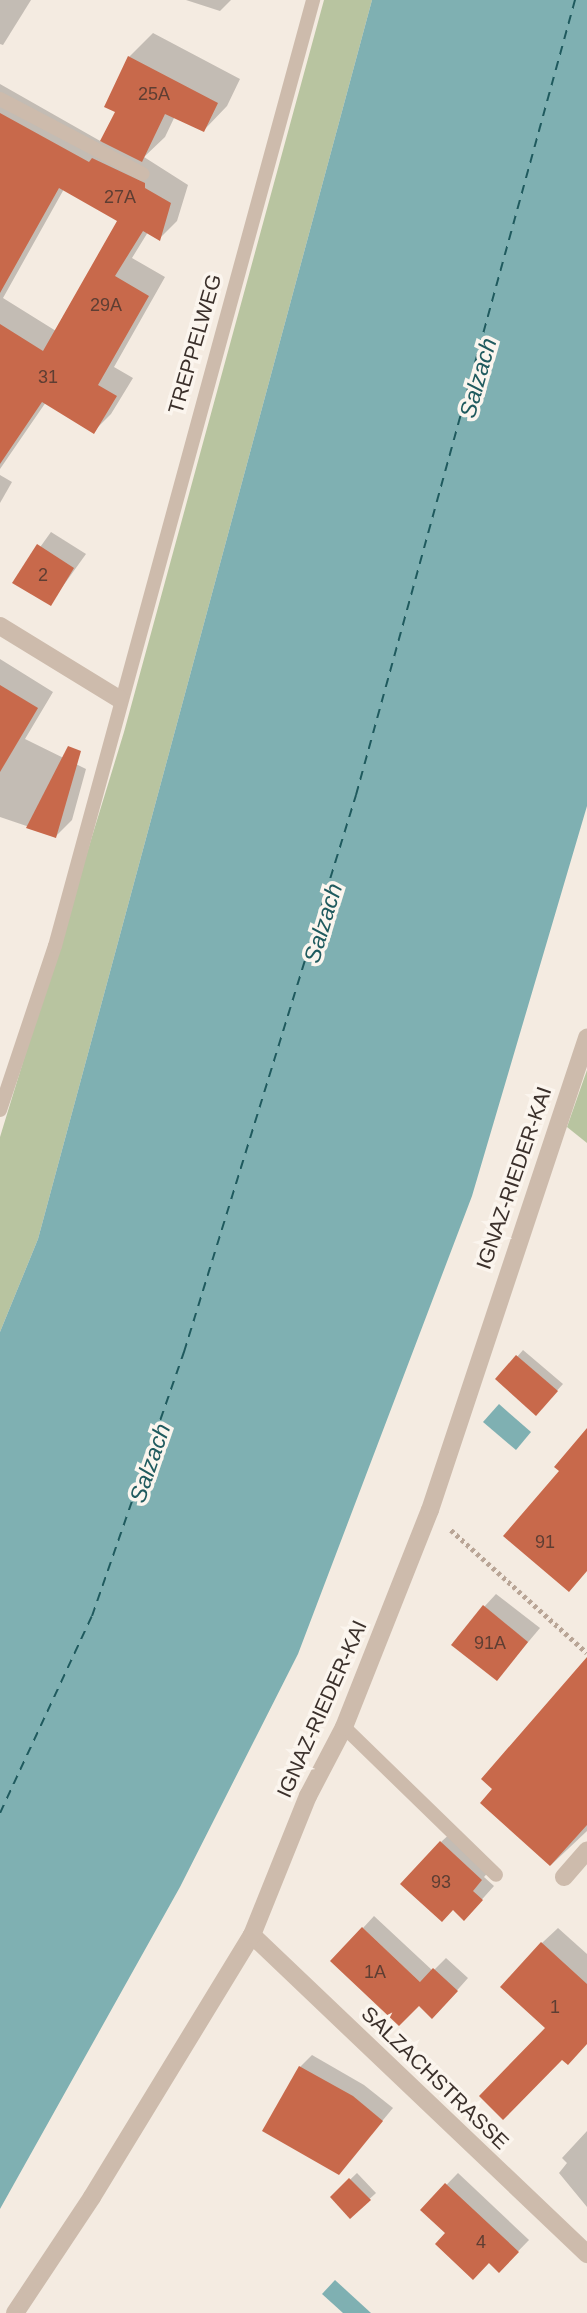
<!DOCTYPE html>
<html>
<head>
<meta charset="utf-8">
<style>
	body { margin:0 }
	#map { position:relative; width:587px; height:2313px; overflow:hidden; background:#f4ebe1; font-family:Arial,sans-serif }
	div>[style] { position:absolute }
	.green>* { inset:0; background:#b8c4a0 }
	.water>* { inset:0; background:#7fb0b2 }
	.shadow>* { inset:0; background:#0003 }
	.ferry>* { height:2px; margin-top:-1px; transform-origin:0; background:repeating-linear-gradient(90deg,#1f5a5e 0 9px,transparent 0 16px) }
	.building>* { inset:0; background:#c8694b }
	.path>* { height:4.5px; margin-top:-2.25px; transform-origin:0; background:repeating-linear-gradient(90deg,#b9a596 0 3.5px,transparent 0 7px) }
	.service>* { height:14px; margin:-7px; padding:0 7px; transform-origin:7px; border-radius:7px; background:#cdbbac }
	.minor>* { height:18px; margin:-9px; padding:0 9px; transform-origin:9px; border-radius:9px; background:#cdbbac }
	span { translate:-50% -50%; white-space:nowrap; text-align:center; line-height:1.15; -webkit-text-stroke:7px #fbf5ee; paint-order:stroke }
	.number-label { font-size:18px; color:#5e3e33 }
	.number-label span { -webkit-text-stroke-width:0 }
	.street-label { font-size:21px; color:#3b302b }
	.water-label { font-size:23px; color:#1f5a5e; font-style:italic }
</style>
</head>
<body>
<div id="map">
	<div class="green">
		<i style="clip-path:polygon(324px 0,372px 0,38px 1239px,0 1332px,0 1137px,124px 732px)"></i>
		<i style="clip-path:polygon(587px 1070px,587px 1143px,567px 1127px)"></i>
	</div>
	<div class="water">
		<i style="clip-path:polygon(372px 0,587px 0,587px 806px,472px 1196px,298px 1654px,180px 1887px,0 2209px,0 1332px,38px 1239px)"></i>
		<i style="clip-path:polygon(499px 1404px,531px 1432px,516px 1450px,483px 1422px)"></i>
		<i style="clip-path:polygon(335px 2280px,371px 2313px,343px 2313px,322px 2294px)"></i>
	</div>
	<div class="shadow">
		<i style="clip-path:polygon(0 0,31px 0,3px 45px,0 44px)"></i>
		<i style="clip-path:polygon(186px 0,231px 0,220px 11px)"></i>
		<i style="clip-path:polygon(evenodd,153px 33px,240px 79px,227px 106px,204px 130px,175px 116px,165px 137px,144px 157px,188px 185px,177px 221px,160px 238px,148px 232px,132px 258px,165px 277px,114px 367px,133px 378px,111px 414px,94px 431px,46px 402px,0 469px,0 84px,102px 142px,118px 111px,129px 57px,153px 33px,64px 189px,119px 220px,56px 331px,3px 298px,64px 189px)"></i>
		<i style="clip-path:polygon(0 475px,12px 482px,0 503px)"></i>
		<i style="clip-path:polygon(51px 532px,86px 554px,50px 604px,15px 582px)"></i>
		<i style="clip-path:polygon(0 659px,53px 692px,25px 739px,86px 769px,72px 820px,56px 836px,0 817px)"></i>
		<i style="clip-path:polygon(523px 1350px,563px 1384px,542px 1407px,517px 1357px)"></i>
		<i style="clip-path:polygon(496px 1594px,540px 1628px,497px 1679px,484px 1607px)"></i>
		<i style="clip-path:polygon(587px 1661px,587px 1831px,551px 1865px,482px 1803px)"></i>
		<i style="clip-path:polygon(454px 1830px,493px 1867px,484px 1877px,494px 1886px,476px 1906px,441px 1842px)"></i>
		<i style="clip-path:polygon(374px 1916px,433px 1971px,446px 1958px,468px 1978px,444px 2005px,363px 1928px)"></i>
		<i style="clip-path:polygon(558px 1928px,587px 1954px,587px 2043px,562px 2057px,548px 2028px,542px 1943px)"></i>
		<i style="clip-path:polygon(312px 2055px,364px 2085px,393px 2108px,339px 2173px,300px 2067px)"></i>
		<i style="clip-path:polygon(587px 2131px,587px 2207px,559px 2173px,567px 2163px,562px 2158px)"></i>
		<i style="clip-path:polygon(357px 2173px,376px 2193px,351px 2216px,332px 2197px)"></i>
		<i style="clip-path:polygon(458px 2173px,529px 2240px,499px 2271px,422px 2210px)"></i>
	</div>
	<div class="ferry">
		<i style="left:0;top:1813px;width:217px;rotate:-65deg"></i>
		<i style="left:92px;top:1616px;width:280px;rotate:-70.8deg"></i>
		<i style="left:184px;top:1352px;width:583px;rotate:-72.84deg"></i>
		<i style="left:356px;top:795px;width:825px;rotate:-74.6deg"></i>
	</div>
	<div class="building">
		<i style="clip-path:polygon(128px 56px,218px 103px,204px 132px,165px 114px,142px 162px,100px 141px,115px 112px,104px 107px)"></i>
		<i style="clip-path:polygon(0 113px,89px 162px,92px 158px,145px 183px,145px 188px,171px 203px,160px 241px,143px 231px,115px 276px,149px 296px,98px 385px,117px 396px,94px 434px,42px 402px,0 464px,0 324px,43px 351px,117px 221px,59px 188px,0 293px)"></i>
		<i style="clip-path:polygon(37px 544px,74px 568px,51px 606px,12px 583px)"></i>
		<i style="clip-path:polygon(0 685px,38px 708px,0 772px)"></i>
		<i style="clip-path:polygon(68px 746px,81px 751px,56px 838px,26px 828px)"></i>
		<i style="clip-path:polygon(516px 1355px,558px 1391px,536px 1416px,495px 1379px)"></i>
		<i style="clip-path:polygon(587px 1428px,587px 1571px,569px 1592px,503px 1536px,559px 1471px,554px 1467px)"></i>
		<i style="clip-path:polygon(483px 1605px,528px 1642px,497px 1681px,451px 1645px)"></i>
		<i style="clip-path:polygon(587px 1657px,587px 1825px,550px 1866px,480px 1803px,492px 1789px,481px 1779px)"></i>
		<i style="clip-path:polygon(440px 1841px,482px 1880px,473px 1891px,483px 1900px,464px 1921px,453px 1910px,442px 1922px,400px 1884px)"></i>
		<i style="clip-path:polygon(362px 1927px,420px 1982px,433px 1968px,458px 1991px,432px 2019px,419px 2006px,399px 2026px,330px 1961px)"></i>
		<i style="clip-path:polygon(541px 1942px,587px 1984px,587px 2044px,568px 2065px,562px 2060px,503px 2120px,479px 2096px,545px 2028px,500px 1987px)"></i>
		<i style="clip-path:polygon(299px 2066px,353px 2096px,383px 2121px,339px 2175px,262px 2131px)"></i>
		<i style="clip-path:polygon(349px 2178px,371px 2200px,350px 2219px,330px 2197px)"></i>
		<i style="clip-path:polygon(445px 2183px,519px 2252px,499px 2273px,489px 2263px,473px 2280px,435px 2244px,445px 2233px,420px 2210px)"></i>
	</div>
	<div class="path">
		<i style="left:451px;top:1530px;width:183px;rotate:42.1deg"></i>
	</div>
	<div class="service">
		<i style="left:0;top:99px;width:161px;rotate:27.7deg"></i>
		<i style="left:0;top:1110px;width:173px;rotate:-71.5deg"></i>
		<i style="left:55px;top:946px;width:981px;rotate:-74.74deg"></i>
		<i style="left:344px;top:1727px;width:212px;rotate:44.2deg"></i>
	</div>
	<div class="minor">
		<i style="left:0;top:626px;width:140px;rotate:31.5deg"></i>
		<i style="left:564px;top:1877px;width:35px;rotate:-49deg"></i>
		<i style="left:252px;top:1935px;width:463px;rotate:43.6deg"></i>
		<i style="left:15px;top:2313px;width:139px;rotate:-56.4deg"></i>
		<i style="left:92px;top:2197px;width:307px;rotate:-58.6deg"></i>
		<i style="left:252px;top:1935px;width:150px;rotate:-68.1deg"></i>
		<i style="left:308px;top:1796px;width:78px;rotate:-62.4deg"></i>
		<i style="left:344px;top:1727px;width:233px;rotate:-68.4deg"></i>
		<i style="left:430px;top:1510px;width:498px;rotate:-71.6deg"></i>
	</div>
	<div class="number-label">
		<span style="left:154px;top:94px">25A</span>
		<span style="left:120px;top:197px">27A</span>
		<span style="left:106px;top:305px">29A</span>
		<span style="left:48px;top:377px">31</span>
		<span style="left:43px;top:575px">2</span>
		<span style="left:545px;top:1542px">91</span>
		<span style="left:490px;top:1643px">91A</span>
		<span style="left:441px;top:1882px">93</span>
		<span style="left:375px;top:1972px">1A</span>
		<span style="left:555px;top:2007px">1</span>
		<span style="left:481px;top:2242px">4</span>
	</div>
	<div class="street-label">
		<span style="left:195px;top:344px;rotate:-74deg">TREPPELWEG</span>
		<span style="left:514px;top:1178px;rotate:-71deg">IGNAZ-RIEDER-KAI</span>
		<span style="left:322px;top:1709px;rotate:-66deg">IGNAZ-RIEDER-KAI</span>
		<span style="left:435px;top:2078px;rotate:44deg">SALZACHSTRASSE</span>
	</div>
	<div class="water-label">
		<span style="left:478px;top:378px;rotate:-74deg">Salzach</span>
		<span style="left:323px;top:923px;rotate:-73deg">Salzach</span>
		<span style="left:150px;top:1463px;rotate:-71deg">Salzach</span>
	</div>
</div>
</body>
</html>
